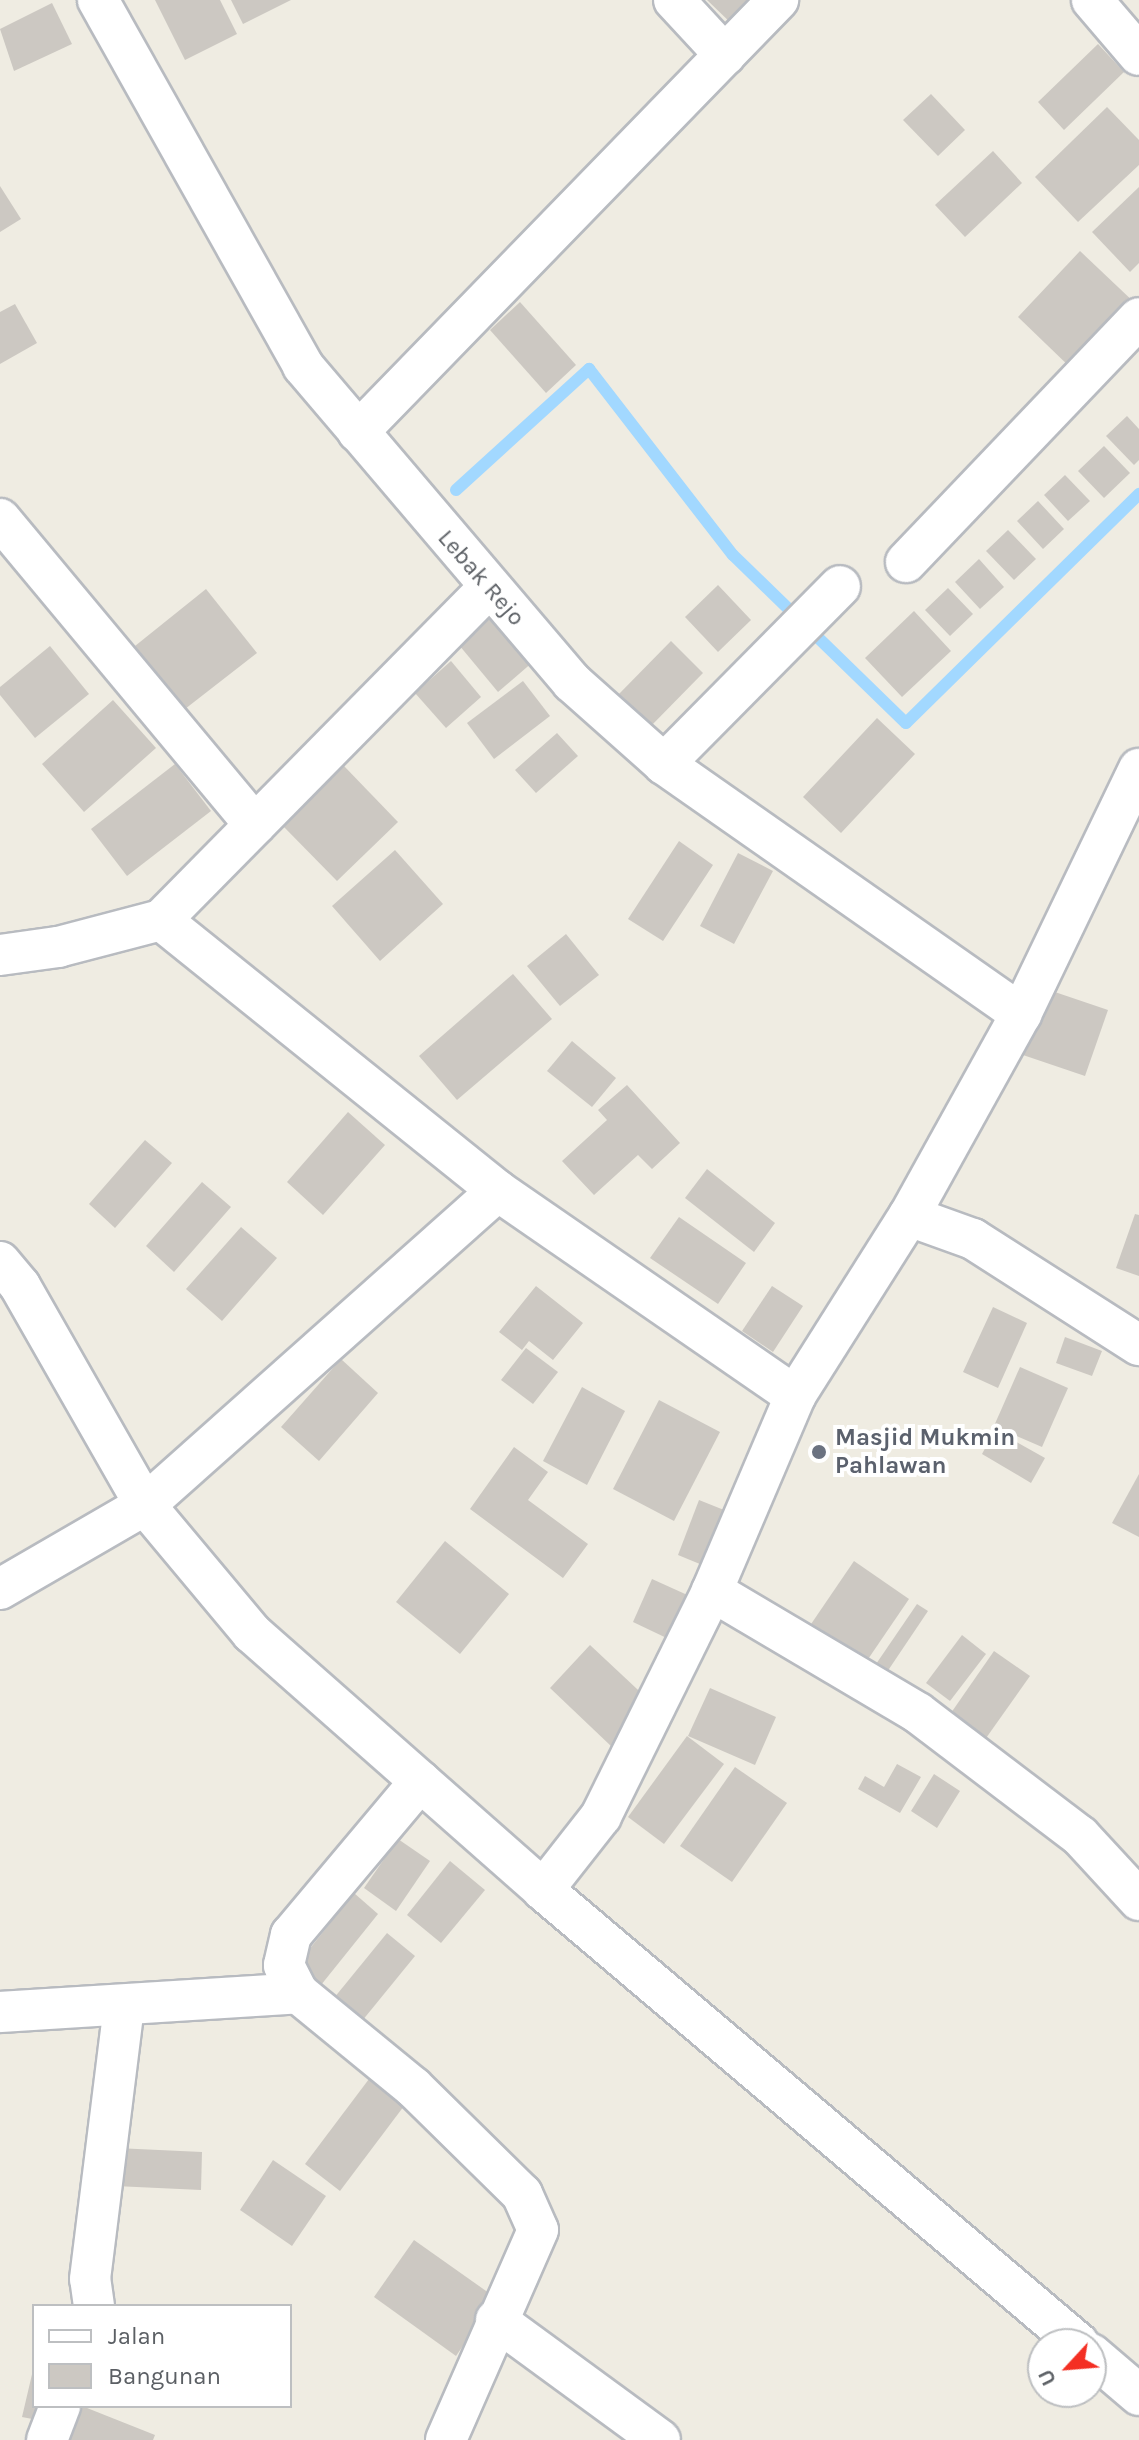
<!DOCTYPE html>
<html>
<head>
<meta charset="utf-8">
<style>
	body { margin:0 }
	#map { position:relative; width:1139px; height:2440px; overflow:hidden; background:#efece2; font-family:Karla,sans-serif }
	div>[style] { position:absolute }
	.stream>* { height:12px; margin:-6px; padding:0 6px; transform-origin:6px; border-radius:6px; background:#a2d8ff }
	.building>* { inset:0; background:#ccc8c2 }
	.roads { filter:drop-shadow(2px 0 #b8bbc0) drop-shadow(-2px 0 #b8bbc0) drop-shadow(0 2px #b8bbc0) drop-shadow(0 -2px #b8bbc0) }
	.minor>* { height:40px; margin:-20px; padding:0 20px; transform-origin:20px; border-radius:20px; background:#fff }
	.dots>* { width:22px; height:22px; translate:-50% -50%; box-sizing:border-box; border:4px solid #fff; border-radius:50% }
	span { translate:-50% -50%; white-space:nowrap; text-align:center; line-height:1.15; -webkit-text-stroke:8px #fff; paint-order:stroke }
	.street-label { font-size:24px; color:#5b5f64 }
	.worship-label { font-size:24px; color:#5b616d; font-weight:700 }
	.left { translate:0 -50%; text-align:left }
	.legend { position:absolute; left:32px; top:2304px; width:260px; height:104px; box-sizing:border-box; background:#fff; border:2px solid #bdbfc1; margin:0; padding:10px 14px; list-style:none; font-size:24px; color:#5b5f64 }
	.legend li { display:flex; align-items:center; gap:16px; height:40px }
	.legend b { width:40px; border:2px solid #bdbfc1 }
	.north { position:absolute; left:1027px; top:2328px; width:80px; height:80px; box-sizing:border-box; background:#fff; border:2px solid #bdbfc1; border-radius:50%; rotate:244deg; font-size:22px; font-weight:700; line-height:32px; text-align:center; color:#5b5f64 }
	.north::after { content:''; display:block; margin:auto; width:28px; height:36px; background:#f42f23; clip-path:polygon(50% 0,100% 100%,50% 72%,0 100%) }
</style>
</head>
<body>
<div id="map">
	<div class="stream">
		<i style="left:456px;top:490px;width:180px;rotate:-42.3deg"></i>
		<i style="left:589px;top:369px;width:235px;rotate:52.3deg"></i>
		<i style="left:733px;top:555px;width:241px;rotate:44.2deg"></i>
		<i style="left:906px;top:723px;width:327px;rotate:-44.5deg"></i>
	</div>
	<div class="building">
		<i style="clip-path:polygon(155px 0,220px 0,237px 34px,185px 60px)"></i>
		<i style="clip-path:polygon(231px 0,291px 0,243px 24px)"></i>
		<i style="clip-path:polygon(707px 0,761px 0,735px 27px)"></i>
		<i style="clip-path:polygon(52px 3px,72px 44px,14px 71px,0 29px)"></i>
		<i style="clip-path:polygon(1098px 44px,1124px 72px,1064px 130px,1038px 102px)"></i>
		<i style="clip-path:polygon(931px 94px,965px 130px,938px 156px,903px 120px)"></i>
		<i style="clip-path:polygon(1107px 107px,1139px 140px,1139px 165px,1078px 222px,1035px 177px)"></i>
		<i style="clip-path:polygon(993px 151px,1022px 183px,965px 237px,935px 205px)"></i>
		<i style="clip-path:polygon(0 186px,21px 219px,0 232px)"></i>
		<i style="clip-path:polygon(1139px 187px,1139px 263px,1130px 272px,1092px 232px)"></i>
		<i style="clip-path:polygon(1080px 251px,1137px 305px,1074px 371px,1018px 317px)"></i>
		<i style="clip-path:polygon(520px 302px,576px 365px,546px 393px,490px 330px)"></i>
		<i style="clip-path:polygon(15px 304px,37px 343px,0 364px,0 312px)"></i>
		<i style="clip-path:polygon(1127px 416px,1139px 429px,1139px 460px,1134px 465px,1106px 436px)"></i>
		<i style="clip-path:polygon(1104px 446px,1130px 473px,1104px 498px,1078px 471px)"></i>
		<i style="clip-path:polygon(1065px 475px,1090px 501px,1068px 521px,1044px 495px)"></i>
		<i style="clip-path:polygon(1038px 501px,1064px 529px,1043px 549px,1017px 521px)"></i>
		<i style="clip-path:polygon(1008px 530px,1036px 559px,1014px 580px,986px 551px)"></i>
		<i style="clip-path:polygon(979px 559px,1004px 587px,980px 609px,955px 582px)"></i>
		<i style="clip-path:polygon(718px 585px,751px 620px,718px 652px,685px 617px)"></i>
		<i style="clip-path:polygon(948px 588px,973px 614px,950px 636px,925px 610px)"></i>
		<i style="clip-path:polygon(206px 589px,257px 653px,185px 709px,135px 646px)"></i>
		<i style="clip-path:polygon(914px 611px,951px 651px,902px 697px,865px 658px)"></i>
		<i style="clip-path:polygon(495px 614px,534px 661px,498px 692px,459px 645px)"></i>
		<i style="clip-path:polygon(671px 641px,703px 673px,649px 728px,617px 696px)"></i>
		<i style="clip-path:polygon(50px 646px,89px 694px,35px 738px,0 695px,0 687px)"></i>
		<i style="clip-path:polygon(451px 661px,481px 697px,446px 728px,415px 693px)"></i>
		<i style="clip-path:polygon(523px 681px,550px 716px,494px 759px,467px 723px)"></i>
		<i style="clip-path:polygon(113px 700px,156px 748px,84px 812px,42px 764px)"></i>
		<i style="clip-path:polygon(877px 718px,915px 754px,841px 833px,803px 797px)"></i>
		<i style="clip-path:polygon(557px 733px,578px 756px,536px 793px,515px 770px)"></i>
		<i style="clip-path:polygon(175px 764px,211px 811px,127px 876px,91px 829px)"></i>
		<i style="clip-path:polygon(344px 766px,398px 822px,337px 881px,282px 825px)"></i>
		<i style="clip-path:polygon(679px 841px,713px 865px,663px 941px,628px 919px)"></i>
		<i style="clip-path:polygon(395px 850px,443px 904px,380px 961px,332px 906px)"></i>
		<i style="clip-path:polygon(738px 853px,773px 871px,734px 944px,700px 926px)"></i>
		<i style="clip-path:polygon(566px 934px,599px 975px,560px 1006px,527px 966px)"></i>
		<i style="clip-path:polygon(513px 974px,552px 1019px,457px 1100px,419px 1056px)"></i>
		<i style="clip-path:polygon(1046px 989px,1108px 1010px,1085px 1076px,1023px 1055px)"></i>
		<i style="clip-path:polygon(572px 1041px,616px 1078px,592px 1107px,547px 1071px)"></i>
		<i style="clip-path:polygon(627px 1085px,680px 1143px,652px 1169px,638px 1155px,594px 1195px,562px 1161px,607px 1120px,598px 1110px)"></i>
		<i style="clip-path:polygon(348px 1112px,385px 1145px,323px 1215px,287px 1182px)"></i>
		<i style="clip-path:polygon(145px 1140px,172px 1163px,115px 1228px,89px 1204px)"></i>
		<i style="clip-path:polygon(707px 1169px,775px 1223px,754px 1252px,685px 1198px)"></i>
		<i style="clip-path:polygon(202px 1182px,231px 1207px,174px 1272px,146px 1246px)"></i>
		<i style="clip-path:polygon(1135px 1214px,1139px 1215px,1139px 1276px,1116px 1268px)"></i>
		<i style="clip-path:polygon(679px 1217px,746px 1263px,718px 1304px,650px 1258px)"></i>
		<i style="clip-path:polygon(241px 1227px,277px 1258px,222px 1321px,186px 1289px)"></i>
		<i style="clip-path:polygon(536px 1286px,583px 1323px,553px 1360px,529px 1341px,522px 1350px,499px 1332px)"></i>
		<i style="clip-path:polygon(772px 1286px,803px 1306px,773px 1352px,742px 1331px)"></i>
		<i style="clip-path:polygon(993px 1307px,1027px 1323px,998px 1388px,963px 1372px)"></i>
		<i style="clip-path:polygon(1065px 1337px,1102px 1351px,1092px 1376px,1056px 1363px)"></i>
		<i style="clip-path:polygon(526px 1348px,558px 1372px,533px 1404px,501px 1380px)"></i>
		<i style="clip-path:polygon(341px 1359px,378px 1393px,319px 1461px,281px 1427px)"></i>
		<i style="clip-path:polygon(1020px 1367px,1068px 1388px,1042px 1447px,994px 1426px)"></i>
		<i style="clip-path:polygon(582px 1387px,625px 1411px,587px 1485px,543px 1461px)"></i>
		<i style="clip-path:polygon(659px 1400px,720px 1432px,674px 1521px,613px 1489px)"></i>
		<i style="clip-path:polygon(995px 1430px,1045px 1458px,1031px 1483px,982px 1454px)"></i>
		<i style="clip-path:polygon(514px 1447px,548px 1472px,528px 1500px,588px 1544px,563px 1578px,470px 1509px)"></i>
		<i style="clip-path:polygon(1139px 1474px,1139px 1537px,1112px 1523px)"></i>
		<i style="clip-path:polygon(699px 1500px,734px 1514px,712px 1569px,678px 1555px)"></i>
		<i style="clip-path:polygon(445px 1541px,509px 1594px,460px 1654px,396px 1602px)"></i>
		<i style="clip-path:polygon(854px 1561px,909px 1599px,862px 1668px,807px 1630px)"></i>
		<i style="clip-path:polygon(652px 1579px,694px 1598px,675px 1642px,633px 1622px)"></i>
		<i style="clip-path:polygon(917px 1604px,928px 1611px,885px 1675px,874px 1667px)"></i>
		<i style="clip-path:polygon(962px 1635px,986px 1654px,950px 1701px,926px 1683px)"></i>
		<i style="clip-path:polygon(590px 1645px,652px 1703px,612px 1747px,550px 1688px)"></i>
		<i style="clip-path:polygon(994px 1651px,1030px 1676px,979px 1748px,944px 1723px)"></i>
		<i style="clip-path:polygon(710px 1688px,776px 1717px,755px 1765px,688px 1736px)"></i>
		<i style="clip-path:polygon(687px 1736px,724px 1764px,664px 1844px,628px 1817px)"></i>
		<i style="clip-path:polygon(897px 1764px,921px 1777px,900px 1813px,858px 1789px,865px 1776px,884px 1787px)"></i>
		<i style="clip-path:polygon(735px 1767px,787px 1803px,732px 1882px,680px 1846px)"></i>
		<i style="clip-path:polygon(934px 1774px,960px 1791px,937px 1828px,911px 1811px)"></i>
		<i style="clip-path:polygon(398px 1839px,430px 1861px,396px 1911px,364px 1888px)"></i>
		<i style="clip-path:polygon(450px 1861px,485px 1890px,441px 1943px,407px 1915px)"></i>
		<i style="clip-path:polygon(354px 1893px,378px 1914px,321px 1985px,296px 1966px)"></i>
		<i style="clip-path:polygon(387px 1933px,415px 1956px,362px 2021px,334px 1998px)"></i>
		<i style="clip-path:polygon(369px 2079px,404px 2106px,340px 2191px,305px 2164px)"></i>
		<i style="clip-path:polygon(116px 2148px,202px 2152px,201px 2190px,115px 2186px)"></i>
		<i style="clip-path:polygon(273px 2160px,326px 2196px,292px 2246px,240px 2210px)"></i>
		<i style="clip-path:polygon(414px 2240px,496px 2298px,456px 2356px,374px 2297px)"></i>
		<i style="clip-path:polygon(33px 2370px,34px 2406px,56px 2406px,53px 2423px,22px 2417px)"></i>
		<i style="clip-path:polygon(69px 2406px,82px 2406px,155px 2435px,153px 2440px,56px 2440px)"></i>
	</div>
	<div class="roads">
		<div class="minor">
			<i style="left:98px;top:0;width:420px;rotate:60.7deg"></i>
			<i style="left:303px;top:366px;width:415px;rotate:49.6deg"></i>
			<i style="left:572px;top:682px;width:123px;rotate:41.7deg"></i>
			<i style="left:664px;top:764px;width:436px;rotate:35deg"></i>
			<i style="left:674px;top:0;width:75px;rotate:47.2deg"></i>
			<i style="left:1092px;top:0;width:72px;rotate:49.5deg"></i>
			<i style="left:358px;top:432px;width:603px;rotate:-45.81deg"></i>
			<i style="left:0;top:519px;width:398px;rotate:50.2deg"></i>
			<i style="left:906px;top:562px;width:337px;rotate:-46.3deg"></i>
			<i style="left:664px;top:764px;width:250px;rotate:-45.3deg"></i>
			<i style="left:161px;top:920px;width:432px;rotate:38.8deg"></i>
			<i style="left:498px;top:1191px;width:361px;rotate:34.6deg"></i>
			<i style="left:0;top:955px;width:59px;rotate:-7.9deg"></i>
			<i style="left:58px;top:947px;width:106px;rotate:-14.7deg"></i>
			<i style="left:161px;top:920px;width:466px;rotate:-45.4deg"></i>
			<i style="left:909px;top:1216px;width:68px;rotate:19.8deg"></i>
			<i style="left:973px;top:1239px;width:197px;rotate:32.6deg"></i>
			<i style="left:0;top:1262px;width:31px;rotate:50deg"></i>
			<i style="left:20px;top:1286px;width:252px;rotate:60.3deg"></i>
			<i style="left:145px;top:1505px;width:167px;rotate:50.1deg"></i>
			<i style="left:252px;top:1633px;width:388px;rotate:41.4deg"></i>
			<i style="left:543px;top:1890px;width:702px;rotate:40.27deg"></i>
			<i style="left:0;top:1589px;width:168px;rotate:-30.1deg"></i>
			<i style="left:145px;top:1505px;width:472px;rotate:-41.7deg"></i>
			<i style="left:712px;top:1591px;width:239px;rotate:30.6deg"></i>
			<i style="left:918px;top:1713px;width:203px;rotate:37.2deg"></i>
			<i style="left:1080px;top:1836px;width:87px;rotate:47.3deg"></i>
			<i style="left:543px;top:1890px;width:94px;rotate:-51.9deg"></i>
			<i style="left:601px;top:1816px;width:251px;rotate:-63.7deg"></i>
			<i style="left:712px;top:1591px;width:212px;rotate:-66.9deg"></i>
			<i style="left:795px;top:1396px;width:213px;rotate:-57.7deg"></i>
			<i style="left:909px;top:1216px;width:231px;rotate:-61deg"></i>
			<i style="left:1021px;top:1014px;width:272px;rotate:-64.3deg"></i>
			<i style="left:298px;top:1993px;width:31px;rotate:-117deg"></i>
			<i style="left:284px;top:1965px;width:31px;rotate:-77deg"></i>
			<i style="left:291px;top:1935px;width:201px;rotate:-50deg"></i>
			<i style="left:0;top:2012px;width:299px;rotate:-3.6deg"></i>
			<i style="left:298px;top:1993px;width:149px;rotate:39.3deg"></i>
			<i style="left:413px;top:2087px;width:153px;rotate:44.5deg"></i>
			<i style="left:522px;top:2194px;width:39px;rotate:66deg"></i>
			<i style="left:538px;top:2230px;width:229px;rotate:113.7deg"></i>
			<i style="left:94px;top:2306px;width:27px;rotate:-98deg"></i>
			<i style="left:90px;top:2279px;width:276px;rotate:-82.9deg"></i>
			<i style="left:496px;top:2320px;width:203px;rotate:36.2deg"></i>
			<i style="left:1091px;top:2354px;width:63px;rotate:40.5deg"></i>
			<i style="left:47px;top:2440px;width:36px;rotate:-69deg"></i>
		</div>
	</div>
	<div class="dots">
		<i style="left:819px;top:1452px;background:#6b7280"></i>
	</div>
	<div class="street-label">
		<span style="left:481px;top:578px;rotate:49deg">Lebak Rejo</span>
	</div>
	<div class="worship-label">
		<span class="left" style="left:835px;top:1452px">Masjid Mukmin<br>Pahlawan</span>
	</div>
	<ul class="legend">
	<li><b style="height:10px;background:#fff"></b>Jalan</li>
	<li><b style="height:22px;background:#ccc8c2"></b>Bangunan</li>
	</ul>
	<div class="north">U</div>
</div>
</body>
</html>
